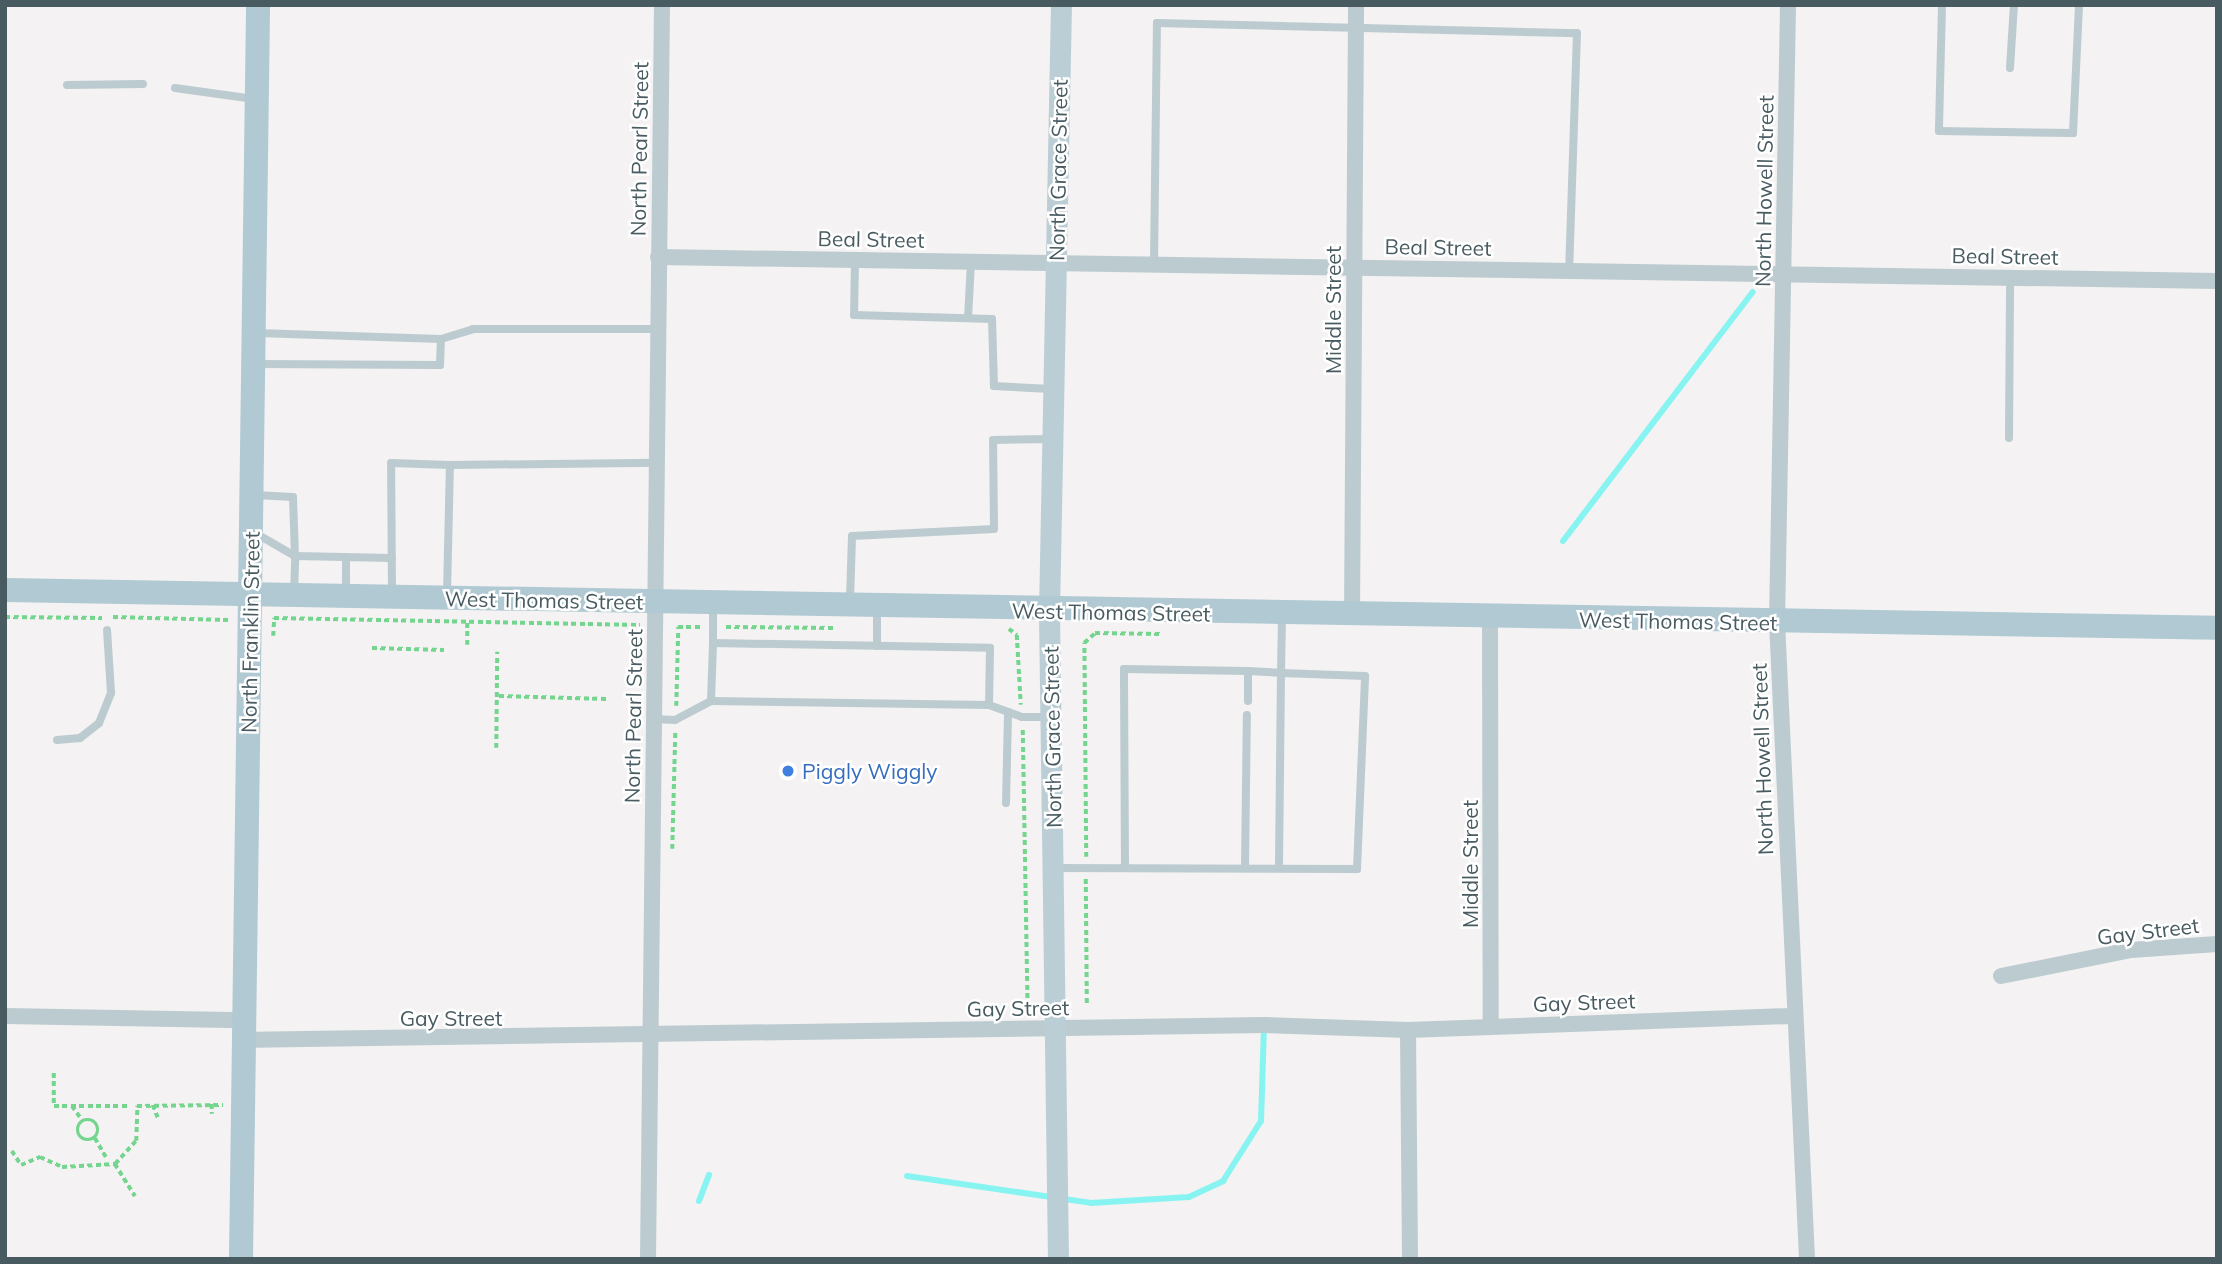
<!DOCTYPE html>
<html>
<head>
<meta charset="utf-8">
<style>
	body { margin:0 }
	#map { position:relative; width:2222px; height:1264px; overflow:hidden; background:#f4f2f2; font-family:Mulish,sans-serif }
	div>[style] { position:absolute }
	.stream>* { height:6px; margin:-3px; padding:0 3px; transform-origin:3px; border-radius:3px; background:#88f4f2 }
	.path>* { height:3.5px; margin-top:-1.75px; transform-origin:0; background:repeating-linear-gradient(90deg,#73d58e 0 5px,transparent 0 8.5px) }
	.path>.ring { margin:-1.75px; padding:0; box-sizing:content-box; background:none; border:3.5px solid #73d58e; border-radius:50% }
	.lane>* { height:8px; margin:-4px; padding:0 4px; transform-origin:4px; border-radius:4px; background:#bccbcf }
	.street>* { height:16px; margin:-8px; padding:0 8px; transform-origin:8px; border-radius:8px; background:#bccbcf }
	.secondary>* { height:21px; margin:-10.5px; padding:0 10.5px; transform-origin:10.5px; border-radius:10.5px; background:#bcced5 }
	.primary>* { height:24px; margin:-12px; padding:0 12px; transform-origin:12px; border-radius:12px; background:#b0c9d2 }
	.dots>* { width:19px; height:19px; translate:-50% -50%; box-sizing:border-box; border:4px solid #fff; border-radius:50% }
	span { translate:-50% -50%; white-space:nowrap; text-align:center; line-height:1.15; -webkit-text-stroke:5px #fff; paint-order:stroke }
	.street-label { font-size:21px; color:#485b61 }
	.shop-label { font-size:21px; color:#366cbe }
	.left { translate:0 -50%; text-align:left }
	.frame { position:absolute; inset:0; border:7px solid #485b61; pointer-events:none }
</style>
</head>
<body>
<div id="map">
	<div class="stream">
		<i style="left:1563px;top:541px;width:313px;rotate:-52.7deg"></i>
		<i style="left:907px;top:1176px;width:186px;rotate:8.3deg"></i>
		<i style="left:1091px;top:1203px;width:98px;rotate:-3.5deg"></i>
		<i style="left:1189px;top:1197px;width:38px;rotate:-25deg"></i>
		<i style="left:1223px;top:1181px;width:71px;rotate:-57.7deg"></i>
		<i style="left:1261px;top:1121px;width:94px;rotate:-88.2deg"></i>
		<i style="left:699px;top:1201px;width:28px;rotate:-69deg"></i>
	</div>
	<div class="path">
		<i style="left:5px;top:617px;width:97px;rotate:0.6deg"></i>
		<i style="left:113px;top:617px;width:115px;rotate:1.5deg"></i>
		<i style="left:726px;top:627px;width:107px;rotate:0.5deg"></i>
		<i style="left:1009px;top:629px;width:10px;rotate:37deg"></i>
		<i style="left:1017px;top:635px;width:70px;rotate:86.7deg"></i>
		<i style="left:273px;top:636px;width:18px;rotate:-87deg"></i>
		<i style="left:274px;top:618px;width:366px;rotate:1.1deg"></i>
		<i style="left:467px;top:645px;width:22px;rotate:-90deg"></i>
		<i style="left:372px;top:648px;width:72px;rotate:1.6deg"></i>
		<i style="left:499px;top:696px;width:108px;rotate:1.6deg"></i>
		<i style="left:676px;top:706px;width:79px;rotate:-88.5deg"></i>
		<i style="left:678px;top:627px;width:22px"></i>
		<i style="left:1023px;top:730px;width:283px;rotate:89deg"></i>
		<i style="left:496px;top:748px;width:96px;rotate:-89.4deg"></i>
		<i style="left:672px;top:849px;width:118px;rotate:-88.5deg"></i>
		<i style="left:1086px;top:857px;width:214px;rotate:-90.5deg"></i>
		<i style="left:1084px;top:643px;width:15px;rotate:-42deg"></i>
		<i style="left:1095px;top:633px;width:66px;rotate:0.9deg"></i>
		<i style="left:1086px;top:879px;width:127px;rotate:89.5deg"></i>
		<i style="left:54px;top:1073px;width:33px;rotate:90deg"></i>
		<i style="left:54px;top:1106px;width:74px"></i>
		<i style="left:212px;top:1104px;width:10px;rotate:90deg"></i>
		<i style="left:153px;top:1105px;width:14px;rotate:69deg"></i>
		<i style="left:72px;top:1106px;width:19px;rotate:54deg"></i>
		<i class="ring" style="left:78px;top:1120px;width:16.5px;height:16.5px"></i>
		<i style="left:95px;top:1138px;width:22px;rotate:60deg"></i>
		<i style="left:12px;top:1151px;width:17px;rotate:57deg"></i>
		<i style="left:21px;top:1165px;width:21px;rotate:-23deg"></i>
		<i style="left:40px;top:1157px;width:24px;rotate:24deg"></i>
		<i style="left:62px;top:1167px;width:53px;rotate:-3.2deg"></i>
		<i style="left:115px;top:1164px;width:31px;rotate:-48deg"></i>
		<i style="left:136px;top:1141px;width:35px;rotate:-88deg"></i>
		<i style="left:137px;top:1106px;width:86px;rotate:-0.7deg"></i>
		<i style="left:115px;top:1164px;width:38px;rotate:58deg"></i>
	</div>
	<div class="lane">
		<i style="left:1942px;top:5px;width:126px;rotate:91.4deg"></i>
		<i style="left:1939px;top:131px;width:134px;rotate:0.9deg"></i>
		<i style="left:2073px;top:133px;width:128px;rotate:-87.3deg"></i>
		<i style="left:2010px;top:68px;width:63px;rotate:-86.4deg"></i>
		<i style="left:67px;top:85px;width:76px;rotate:-0.8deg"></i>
		<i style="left:175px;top:88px;width:80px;rotate:7.9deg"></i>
		<i style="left:855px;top:260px;width:55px;rotate:91deg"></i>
		<i style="left:854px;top:315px;width:138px;rotate:1.7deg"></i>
		<i style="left:992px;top:319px;width:67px;rotate:88.3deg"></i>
		<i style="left:994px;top:386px;width:57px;rotate:3deg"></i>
		<i style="left:1154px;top:264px;width:241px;rotate:-89.3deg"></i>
		<i style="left:1157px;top:23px;width:420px;rotate:1.4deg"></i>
		<i style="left:1577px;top:33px;width:237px;rotate:91.9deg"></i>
		<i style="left:968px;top:318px;width:56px;rotate:-86.9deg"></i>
		<i style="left:257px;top:333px;width:184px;rotate:1.9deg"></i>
		<i style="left:441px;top:339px;width:34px;rotate:-17deg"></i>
		<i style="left:473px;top:329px;width:186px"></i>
		<i style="left:256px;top:364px;width:184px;rotate:0.3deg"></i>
		<i style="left:440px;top:365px;width:26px;rotate:-88deg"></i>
		<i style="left:2009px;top:438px;width:161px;rotate:-89.6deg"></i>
		<i style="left:254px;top:495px;width:39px;rotate:3deg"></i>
		<i style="left:293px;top:497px;width:59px;rotate:88.1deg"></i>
		<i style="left:255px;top:533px;width:46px;rotate:29.9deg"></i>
		<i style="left:346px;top:592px;width:35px;rotate:-90deg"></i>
		<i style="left:294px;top:593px;width:37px;rotate:-88deg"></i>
		<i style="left:295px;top:556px;width:97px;rotate:1.2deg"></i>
		<i style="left:392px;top:593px;width:130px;rotate:-90.4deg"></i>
		<i style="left:391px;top:463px;width:59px;rotate:1.9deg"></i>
		<i style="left:447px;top:594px;width:129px;rotate:-88.7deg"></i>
		<i style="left:450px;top:465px;width:208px;rotate:-0.6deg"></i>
		<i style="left:850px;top:600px;width:64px;rotate:-88.2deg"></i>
		<i style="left:852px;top:536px;width:142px;rotate:-2.8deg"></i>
		<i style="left:994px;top:529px;width:89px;rotate:-90.6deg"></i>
		<i style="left:993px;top:440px;width:58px;rotate:-1deg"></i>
		<i style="left:877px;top:608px;width:38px;rotate:90deg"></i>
		<i style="left:713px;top:643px;width:39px;rotate:-90deg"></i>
		<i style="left:1248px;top:671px;width:33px;rotate:3deg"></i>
		<i style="left:1281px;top:673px;width:195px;rotate:90.6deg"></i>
		<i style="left:711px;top:701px;width:58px;rotate:-88deg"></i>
		<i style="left:713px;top:643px;width:277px;rotate:1deg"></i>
		<i style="left:990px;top:648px;width:57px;rotate:91deg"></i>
		<i style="left:654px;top:719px;width:21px;rotate:3deg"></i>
		<i style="left:675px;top:720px;width:41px;rotate:-27.8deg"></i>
		<i style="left:711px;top:701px;width:278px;rotate:0.8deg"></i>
		<i style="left:989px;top:705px;width:35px;rotate:20deg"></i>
		<i style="left:1022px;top:717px;width:27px"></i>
		<i style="left:57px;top:740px;width:23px;rotate:-5deg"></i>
		<i style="left:80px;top:738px;width:24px;rotate:-38deg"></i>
		<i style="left:99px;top:723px;width:32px;rotate:-68deg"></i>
		<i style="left:111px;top:693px;width:63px;rotate:-93.6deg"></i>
		<i style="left:1006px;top:803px;width:91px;rotate:-88.7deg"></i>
		<i style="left:1055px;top:868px;width:302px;rotate:0.2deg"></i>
		<i style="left:1357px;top:869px;width:193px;rotate:-87.6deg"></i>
		<i style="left:1365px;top:676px;width:84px;rotate:-178deg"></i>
		<i style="left:1281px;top:673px;width:58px;rotate:-89deg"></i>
		<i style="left:1125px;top:868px;width:199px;rotate:-90.3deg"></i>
		<i style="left:1124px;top:669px;width:124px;rotate:0.9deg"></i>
		<i style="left:1248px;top:671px;width:30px;rotate:90deg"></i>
		<i style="left:1245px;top:868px;width:153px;rotate:-89.3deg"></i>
	</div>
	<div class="street">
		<i style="left:1788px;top:5px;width:617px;rotate:91.02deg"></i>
		<i style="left:1777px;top:622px;width:638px;rotate:87.3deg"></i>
		<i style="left:658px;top:257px;width:1559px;rotate:0.88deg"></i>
		<i style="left:1352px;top:616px;width:611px;rotate:-89.62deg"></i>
		<i style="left:1490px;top:618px;width:409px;rotate:89.9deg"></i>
		<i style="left:2001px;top:976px;width:133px;rotate:-11.3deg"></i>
		<i style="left:2131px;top:950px;width:86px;rotate:-4deg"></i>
		<i style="left:5px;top:1016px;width:239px;rotate:1deg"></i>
		<i style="left:1408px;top:1030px;width:229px;rotate:89.5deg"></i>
		<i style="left:243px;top:1040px;width:1021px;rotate:-0.84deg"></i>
		<i style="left:1264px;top:1025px;width:144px;rotate:2deg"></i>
		<i style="left:1408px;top:1030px;width:385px;rotate:-2.1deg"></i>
		<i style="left:648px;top:1259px;width:1254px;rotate:-89.36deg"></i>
	</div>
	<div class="secondary">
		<i style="left:1058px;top:1259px;width:647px;rotate:-90.8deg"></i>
		<i style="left:1049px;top:612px;width:607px;rotate:-88.87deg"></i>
	</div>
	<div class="primary">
		<i style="left:5px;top:590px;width:2212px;rotate:0.98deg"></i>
		<i style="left:241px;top:1259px;width:1254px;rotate:-89.22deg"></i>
	</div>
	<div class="dots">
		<i style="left:788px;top:771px;background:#3f7fe0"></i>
	</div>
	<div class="street-label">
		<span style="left:639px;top:149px;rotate:-89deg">North Pearl Street</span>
		<span style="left:1058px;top:170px;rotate:-89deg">North Grace Street</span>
		<span style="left:1764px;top:191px;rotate:-89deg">North Howell Street</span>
		<span style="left:871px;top:239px;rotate:1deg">Beal Street</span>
		<span style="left:1438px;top:247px;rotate:1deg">Beal Street</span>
		<span style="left:2005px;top:256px;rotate:1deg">Beal Street</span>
		<span style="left:1333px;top:310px;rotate:-90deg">Middle Street</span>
		<span style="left:544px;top:600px;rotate:1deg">West Thomas Street</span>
		<span style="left:1111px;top:612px;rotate:1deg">West Thomas Street</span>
		<span style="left:1678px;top:621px;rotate:1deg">West Thomas Street</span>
		<span style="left:250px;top:632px;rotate:-89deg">North Franklin Street</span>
		<span style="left:633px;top:716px;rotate:-89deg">North Pearl Street</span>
		<span style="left:1052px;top:737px;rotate:-91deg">North Grace Street</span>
		<span style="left:1762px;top:759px;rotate:-92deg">North Howell Street</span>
		<span style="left:1470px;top:864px;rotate:-90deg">Middle Street</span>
		<span style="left:2148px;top:931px;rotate:-7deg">Gay Street</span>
		<span style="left:1584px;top:1002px;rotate:-2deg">Gay Street</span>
		<span style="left:1018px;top:1008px;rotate:-1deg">Gay Street</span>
		<span style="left:451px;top:1018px">Gay Street</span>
	</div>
	<div class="shop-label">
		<span class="left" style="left:802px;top:771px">Piggly Wiggly</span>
	</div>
	<div class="frame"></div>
</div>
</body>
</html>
